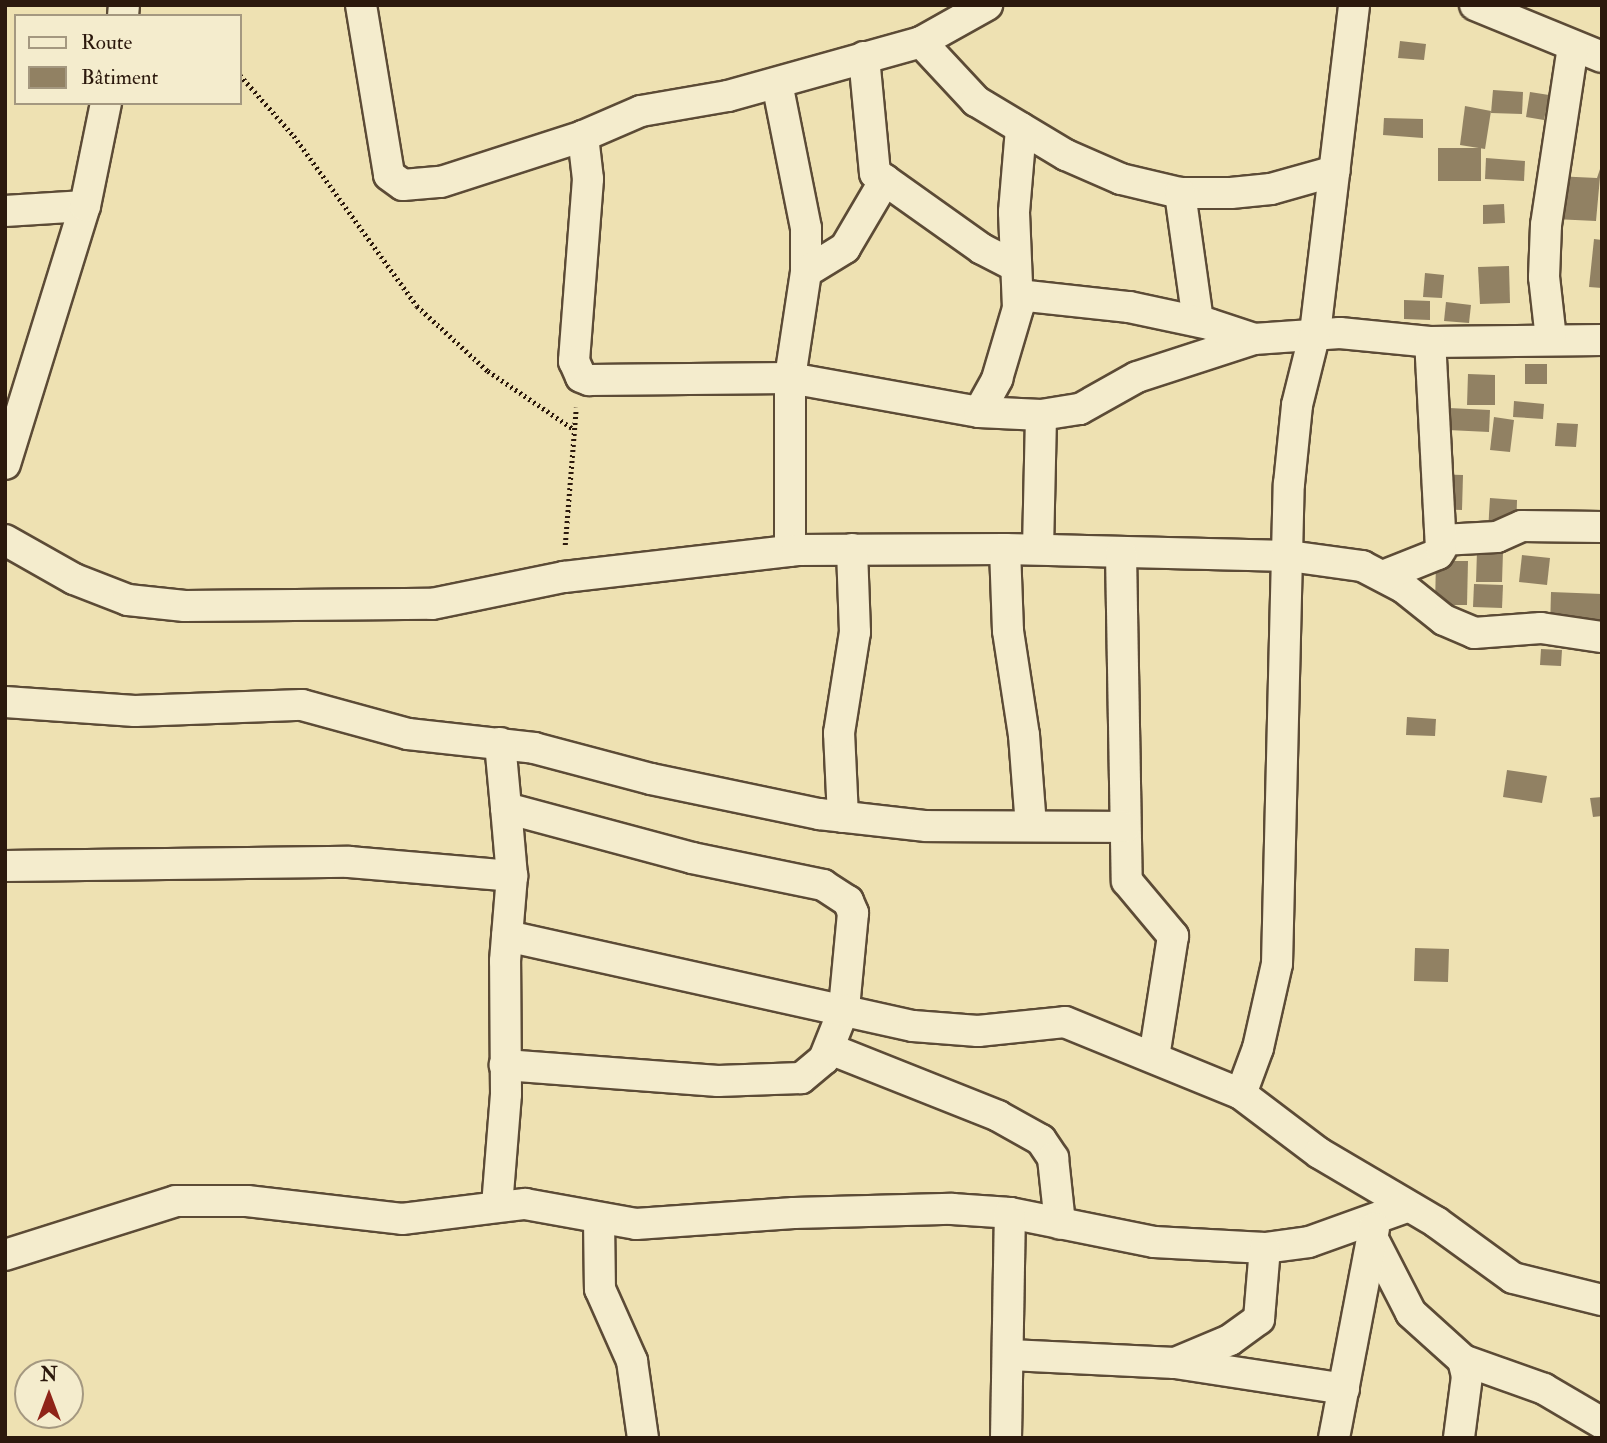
<!DOCTYPE html>
<html>
<head>
<meta charset="utf-8">
<style>
	body { margin:0 }
	#map { position:relative; width:1607px; height:1443px; overflow:hidden; background:#eee1b2; font-family:"IM FELL Double Pica",serif }
	div>[style] { position:absolute }
	.building>* { inset:0; background:#918163 }
	.path>* { height:4.5px; margin-top:-2.25px; transform-origin:0; background:repeating-linear-gradient(90deg,#2c190d 0 2px,transparent 0 5.5px) }
	.roads { filter:drop-shadow(2px 0 #5c4b36) drop-shadow(-2px 0 #5c4b36) drop-shadow(0 2px #5c4b36) drop-shadow(0 -2px #5c4b36) }
	.minor>* { height:30px; margin:-15px; padding:0 15px; transform-origin:15px; border-radius:15px; background:#f4eccd }
	span { translate:-50% -50%; white-space:nowrap; text-align:center; line-height:1.15; -webkit-text-stroke:5px #f4eccd; paint-order:stroke }
	.frame { position:absolute; inset:0; border:7px solid #2c190d; pointer-events:none }
	.legend { position:absolute; left:14px; top:14px; width:228px; height:91px; box-sizing:border-box; background:#f4eccd; border:2px solid #a49880; margin:0; padding:9px 12px; list-style:none; font-size:21px; color:#2c190d }
	.legend li { display:flex; align-items:center; gap:14px; height:35px }
	.legend b { width:35px; border:2px solid #a49880 }
	.north { position:absolute; left:14px; top:1359px; width:70px; height:70px; box-sizing:border-box; background:#f4eccd; border:2px solid #a49880; border-radius:50%; rotate:0deg; font-size:19px; font-weight:700; line-height:28px; text-align:center; color:#2c190d }
	.north::after { content:''; display:block; margin:auto; width:24px; height:32px; background:#8f2418; clip-path:polygon(50% 0,100% 100%,50% 72%,0 100%) }
</style>
</head>
<body>
<div id="map">
	<div class="building">
		<i style="clip-path:polygon(1400px 41px,1426px 44px,1424px 60px,1398px 58px)"></i>
		<i style="clip-path:polygon(1493px 90px,1523px 92px,1522px 114px,1491px 113px)"></i>
		<i style="clip-path:polygon(1530px 92px,1549px 95px,1544px 120px,1526px 117px)"></i>
		<i style="clip-path:polygon(1465px 106px,1491px 111px,1485px 149px,1460px 145px)"></i>
		<i style="clip-path:polygon(1384px 118px,1423px 119px,1423px 138px,1383px 135px)"></i>
		<i style="clip-path:polygon(1438px 148px,1481px 148px,1481px 181px,1438px 181px)"></i>
		<i style="clip-path:polygon(1486px 158px,1525px 161px,1524px 181px,1485px 179px)"></i>
		<i style="clip-path:polygon(1601px 166px,1596px 221px,1554px 219px,1555px 176px,1597px 178px)"></i>
		<i style="clip-path:polygon(1504px 204px,1505px 223px,1483px 224px,1483px 205px)"></i>
		<i style="clip-path:polygon(1594px 239px,1602px 240px,1602px 288px,1589px 287px)"></i>
		<i style="clip-path:polygon(1509px 266px,1510px 303px,1480px 304px,1478px 267px)"></i>
		<i style="clip-path:polygon(1425px 273px,1444px 275px,1442px 298px,1423px 297px)"></i>
		<i style="clip-path:polygon(1404px 300px,1430px 301px,1430px 320px,1404px 319px)"></i>
		<i style="clip-path:polygon(1446px 302px,1471px 305px,1469px 323px,1444px 321px)"></i>
		<i style="clip-path:polygon(1525px 364px,1547px 364px,1547px 384px,1525px 384px)"></i>
		<i style="clip-path:polygon(1468px 374px,1495px 375px,1495px 405px,1467px 405px)"></i>
		<i style="clip-path:polygon(1514px 401px,1544px 404px,1543px 419px,1513px 417px)"></i>
		<i style="clip-path:polygon(1449px 408px,1490px 410px,1489px 432px,1448px 430px)"></i>
		<i style="clip-path:polygon(1494px 417px,1514px 420px,1510px 452px,1490px 450px)"></i>
		<i style="clip-path:polygon(1557px 423px,1578px 424px,1576px 447px,1555px 446px)"></i>
		<i style="clip-path:polygon(1430px 474px,1463px 475px,1462px 510px,1429px 509px)"></i>
		<i style="clip-path:polygon(1490px 498px,1517px 500px,1516px 533px,1488px 531px)"></i>
		<i style="clip-path:polygon(1477px 551px,1503px 552px,1502px 582px,1476px 582px)"></i>
		<i style="clip-path:polygon(1522px 555px,1550px 558px,1547px 585px,1519px 582px)"></i>
		<i style="clip-path:polygon(1436px 561px,1468px 561px,1467px 605px,1435px 605px)"></i>
		<i style="clip-path:polygon(1474px 584px,1503px 585px,1502px 608px,1473px 607px)"></i>
		<i style="clip-path:polygon(1551px 592px,1602px 594px,1602px 632px,1550px 629px)"></i>
		<i style="clip-path:polygon(1541px 649px,1562px 650px,1561px 666px,1540px 665px)"></i>
		<i style="clip-path:polygon(1407px 717px,1436px 719px,1435px 736px,1406px 735px)"></i>
		<i style="clip-path:polygon(1507px 770px,1547px 776px,1542px 803px,1503px 797px)"></i>
		<i style="clip-path:polygon(1602px 797px,1602px 816px,1593px 817px,1590px 798px)"></i>
		<i style="clip-path:polygon(1415px 948px,1449px 949px,1448px 982px,1414px 981px)"></i>
	</div>
	<div class="path">
		<i style="left:240px;top:75px;width:81px;rotate:48.5deg"></i>
		<i style="left:294px;top:136px;width:210px;rotate:54.1deg"></i>
		<i style="left:417px;top:306px;width:96px;rotate:42.5deg"></i>
		<i style="left:488px;top:371px;width:102px;rotate:34.2deg"></i>
		<i style="left:565px;top:545px;width:138px;rotate:-85.4deg"></i>
	</div>
	<div class="roads">
		<div class="minor">
			<i style="left:361px;top:5px;width:172px;rotate:80.6deg"></i>
			<i style="left:389px;top:175px;width:17px;rotate:36deg"></i>
			<i style="left:403px;top:185px;width:38px;rotate:-5deg"></i>
			<i style="left:441px;top:182px;width:149px;rotate:-17.9deg"></i>
			<i style="left:583px;top:136px;width:63px;rotate:-23.3deg"></i>
			<i style="left:641px;top:111px;width:88px;rotate:-9.8deg"></i>
			<i style="left:728px;top:96px;width:200px;rotate:-15.6deg"></i>
			<i style="left:921px;top:42px;width:76px;rotate:-29.3deg"></i>
			<i style="left:1475px;top:5px;width:137px;rotate:22.3deg"></i>
			<i style="left:123px;top:16px;width:11px;rotate:-85deg"></i>
			<i style="left:921px;top:42px;width:81px;rotate:47deg"></i>
			<i style="left:976px;top:101px;width:105px;rotate:31deg"></i>
			<i style="left:1066px;top:155px;width:60px;rotate:23.6deg"></i>
			<i style="left:1121px;top:179px;width:61px;rotate:13.3deg"></i>
			<i style="left:1180px;top:193px;width:51px"></i>
			<i style="left:1231px;top:193px;width:40px;rotate:-5.7deg"></i>
			<i style="left:1271px;top:189px;width:66px;rotate:-15.7deg"></i>
			<i style="left:864px;top:57px;width:117px;rotate:84.6deg"></i>
			<i style="left:875px;top:173px;width:131px;rotate:35.4deg"></i>
			<i style="left:982px;top:249px;width:37px;rotate:27deg"></i>
			<i style="left:777px;top:83px;width:148px;rotate:78.7deg"></i>
			<i style="left:806px;top:228px;width:44px;rotate:90deg"></i>
			<i style="left:806px;top:272px;width:107px;rotate:98.6deg"></i>
			<i style="left:790px;top:378px;width:173px;rotate:90deg"></i>
			<i style="left:583px;top:136px;width:43px;rotate:83.4deg"></i>
			<i style="left:588px;top:179px;width:183px;rotate:94.4deg"></i>
			<i style="left:574px;top:361px;width:17px;rotate:66deg"></i>
			<i style="left:581px;top:377px;width:9px;rotate:21deg"></i>
			<i style="left:589px;top:380px;width:201px;rotate:-0.6deg"></i>
			<i style="left:790px;top:378px;width:192px;rotate:10.2deg"></i>
			<i style="left:979px;top:412px;width:62px;rotate:2.8deg"></i>
			<i style="left:1041px;top:415px;width:39px;rotate:-9deg"></i>
			<i style="left:1080px;top:409px;width:65px;rotate:-29.3deg"></i>
			<i style="left:1137px;top:377px;width:123px;rotate:-18deg"></i>
			<i style="left:1254px;top:339px;width:86px;rotate:-4deg"></i>
			<i style="left:1340px;top:333px;width:90px;rotate:5.7deg"></i>
			<i style="left:1430px;top:342px;width:172px;rotate:-0.7deg"></i>
			<i style="left:1180px;top:193px;width:129px;rotate:82deg"></i>
			<i style="left:5px;top:211px;width:80px;rotate:-3.6deg"></i>
			<i style="left:806px;top:272px;width:46px;rotate:-31.6deg"></i>
			<i style="left:845px;top:248px;width:79px;rotate:-59.5deg"></i>
			<i style="left:1018px;top:295px;width:112px;rotate:6.2deg"></i>
			<i style="left:1129px;top:307px;width:82px;rotate:12deg"></i>
			<i style="left:1209px;top:324px;width:47px;rotate:18.4deg"></i>
			<i style="left:1551px;top:339px;width:62px;rotate:-96.4deg"></i>
			<i style="left:1544px;top:277px;width:52px;rotate:-87.8deg"></i>
			<i style="left:1546px;top:225px;width:181px;rotate:-81.4deg"></i>
			<i style="left:979px;top:412px;width:38px;rotate:-61deg"></i>
			<i style="left:997px;top:379px;width:74px;rotate:-73.5deg"></i>
			<i style="left:1018px;top:308px;width:96px;rotate:-92.4deg"></i>
			<i style="left:1014px;top:212px;width:84px;rotate:-85.2deg"></i>
			<i style="left:5px;top:464px;width:270px;rotate:-72.8deg"></i>
			<i style="left:85px;top:206px;width:105px;rotate:-78.5deg"></i>
			<i style="left:5px;top:540px;width:79px;rotate:29.5deg"></i>
			<i style="left:74px;top:579px;width:58px;rotate:21.3deg"></i>
			<i style="left:128px;top:600px;width:57px;rotate:6deg"></i>
			<i style="left:185px;top:606px;width:247px;rotate:-0.5deg"></i>
			<i style="left:432px;top:604px;width:135px;rotate:-11.6deg"></i>
			<i style="left:564px;top:577px;width:235px;rotate:-6.6deg"></i>
			<i style="left:797px;top:550px;width:208px;rotate:-0.3deg"></i>
			<i style="left:1005px;top:549px;width:284px;rotate:1.4deg"></i>
			<i style="left:1289px;top:556px;width:74px;rotate:7.8deg"></i>
			<i style="left:1362px;top:566px;width:47px;rotate:27.6deg"></i>
			<i style="left:1404px;top:588px;width:51px;rotate:38.7deg"></i>
			<i style="left:1444px;top:620px;width:33px;rotate:23deg"></i>
			<i style="left:1474px;top:633px;width:67px;rotate:-4.3deg"></i>
			<i style="left:1541px;top:628px;width:62px;rotate:8.4deg"></i>
			<i style="left:1442px;top:540px;width:55px;rotate:-3.1deg"></i>
			<i style="left:1497px;top:537px;width:27px;rotate:-24deg"></i>
			<i style="left:1522px;top:526px;width:80px;rotate:0.7deg"></i>
			<i style="left:1005px;top:549px;width:82px;rotate:87.9deg"></i>
			<i style="left:1008px;top:631px;width:105px;rotate:81.3deg"></i>
			<i style="left:1024px;top:735px;width:91px;rotate:85.6deg"></i>
			<i style="left:1038px;top:549px;width:134px;rotate:-88.7deg"></i>
			<i style="left:1121px;top:553px;width:328px;rotate:89deg"></i>
			<i style="left:1127px;top:881px;width:72px;rotate:50.1deg"></i>
			<i style="left:1173px;top:936px;width:123px;rotate:98.9deg"></i>
			<i style="left:1383px;top:576px;width:59px;rotate:-21.8deg"></i>
			<i style="left:1438px;top:554px;width:6px;rotate:-59deg"></i>
			<i style="left:1441px;top:549px;width:207px;rotate:-93deg"></i>
			<i style="left:5px;top:702px;width:130px;rotate:4deg"></i>
			<i style="left:135px;top:711px;width:167px;rotate:-2.1deg"></i>
			<i style="left:302px;top:705px;width:110px;rotate:15.3deg"></i>
			<i style="left:408px;top:734px;width:127px;rotate:6.3deg"></i>
			<i style="left:534px;top:748px;width:121px;rotate:14.8deg"></i>
			<i style="left:651px;top:779px;width:172px;rotate:11.8deg"></i>
			<i style="left:819px;top:814px;width:108px;rotate:6.4deg"></i>
			<i style="left:926px;top:826px;width:199px;rotate:0.3deg"></i>
			<i style="left:500px;top:743px;width:65px;rotate:84.7deg"></i>
			<i style="left:506px;top:808px;width:193px;rotate:15deg"></i>
			<i style="left:692px;top:858px;width:134px;rotate:11.6deg"></i>
			<i style="left:823px;top:885px;width:30px;rotate:33deg"></i>
			<i style="left:848px;top:901px;width:13px;rotate:67deg"></i>
			<i style="left:853px;top:913px;width:96px;rotate:95.4deg"></i>
			<i style="left:844px;top:1009px;width:54px;rotate:111.8deg"></i>
			<i style="left:824px;top:1059px;width:30px;rotate:140deg"></i>
			<i style="left:801px;top:1078px;width:83px;rotate:177.9deg"></i>
			<i style="left:718px;top:1081px;width:214px;rotate:-175.7deg"></i>
			<i style="left:843px;top:817px;width:84px;rotate:-92.7deg"></i>
			<i style="left:839px;top:733px;width:102px;rotate:-81deg"></i>
			<i style="left:855px;top:632px;width:83px;rotate:-92.1deg"></i>
			<i style="left:5px;top:866px;width:344px;rotate:-0.7deg"></i>
			<i style="left:349px;top:862px;width:164px;rotate:4.9deg"></i>
			<i style="left:507px;top:936px;width:416px;rotate:12.5deg"></i>
			<i style="left:913px;top:1026px;width:65px;rotate:4.4deg"></i>
			<i style="left:978px;top:1031px;width:87px;rotate:-5.9deg"></i>
			<i style="left:1065px;top:1022px;width:190px;rotate:22.2deg"></i>
			<i style="left:1241px;top:1094px;width:98px;rotate:37.1deg"></i>
			<i style="left:1319px;top:1153px;width:136px;rotate:30.5deg"></i>
			<i style="left:1436px;top:1222px;width:95px;rotate:36deg"></i>
			<i style="left:1513px;top:1278px;width:92px;rotate:13.9deg"></i>
			<i style="left:830px;top:1049px;width:181px;rotate:21.7deg"></i>
			<i style="left:998px;top:1116px;width:49px;rotate:29.2deg"></i>
			<i style="left:1041px;top:1140px;width:22px;rotate:56deg"></i>
			<i style="left:1053px;top:1158px;width:66px;rotate:83.9deg"></i>
			<i style="left:1241px;top:1094px;width:49px;rotate:-69.7deg"></i>
			<i style="left:1258px;top:1048px;width:86px;rotate:-77.3deg"></i>
			<i style="left:1277px;top:964px;width:480px;rotate:-88.6deg"></i>
			<i style="left:1289px;top:484px;width:79px;rotate:-84.2deg"></i>
			<i style="left:1297px;top:405px;width:74px;rotate:-76deg"></i>
			<i style="left:1315px;top:333px;width:330px;rotate:-83.2deg"></i>
			<i style="left:497px;top:1206px;width:112px;rotate:-85.4deg"></i>
			<i style="left:506px;top:1094px;width:133px;rotate:-90.4deg"></i>
			<i style="left:505px;top:961px;width:85px;rotate:-85.3deg"></i>
			<i style="left:512px;top:876px;width:68px;rotate:-95deg"></i>
			<i style="left:599px;top:1220px;width:69px;rotate:89.2deg"></i>
			<i style="left:600px;top:1289px;width:79px;rotate:66deg"></i>
			<i style="left:632px;top:1361px;width:78px;rotate:81.9deg"></i>
			<i style="left:1372px;top:1237px;width:85px;rotate:62.8deg"></i>
			<i style="left:1411px;top:1313px;width:70px;rotate:42.1deg"></i>
			<i style="left:1463px;top:1360px;width:16px;rotate:76deg"></i>
			<i style="left:1467px;top:1376px;width:63px;rotate:97.4deg"></i>
			<i style="left:5px;top:1255px;width:179px;rotate:-17.5deg"></i>
			<i style="left:176px;top:1201px;width:71px"></i>
			<i style="left:247px;top:1201px;width:156px;rotate:6.6deg"></i>
			<i style="left:402px;top:1219px;width:124px;rotate:-7deg"></i>
			<i style="left:525px;top:1204px;width:113px;rotate:10.2deg"></i>
			<i style="left:636px;top:1224px;width:158px;rotate:-4deg"></i>
			<i style="left:794px;top:1213px;width:158px;rotate:-1.5deg"></i>
			<i style="left:952px;top:1209px;width:58px;rotate:3.9deg"></i>
			<i style="left:1010px;top:1213px;width:147px;rotate:11.4deg"></i>
			<i style="left:1154px;top:1242px;width:111px;rotate:3.1deg"></i>
			<i style="left:1265px;top:1248px;width:44px;rotate:-7.8deg"></i>
			<i style="left:1309px;top:1242px;width:104px;rotate:-19.7deg"></i>
			<i style="left:1010px;top:1355px;width:165px;rotate:2.8deg"></i>
			<i style="left:1175px;top:1363px;width:171px;rotate:8.7deg"></i>
			<i style="left:1463px;top:1360px;width:86px;rotate:19.7deg"></i>
			<i style="left:1544px;top:1389px;width:67px;rotate:30.4deg"></i>
			<i style="left:1175px;top:1363px;width:60px;rotate:-22.7deg"></i>
			<i style="left:1230px;top:1340px;width:36px;rotate:-36deg"></i>
			<i style="left:1259px;top:1319px;width:71px;rotate:-85.2deg"></i>
			<i style="left:1006px;top:1438px;width:225px;rotate:-89deg"></i>
			<i style="left:1334px;top:1438px;width:214px;rotate:-79.2deg"></i>
		</div>
	</div>
	<div class="frame"></div>
	<ul class="legend">
	<li><b style="height:9px;background:#f4eccd"></b>Route</li>
	<li><b style="height:19px;background:#918163"></b>Bâtiment</li>
	</ul>
	<div class="north">N</div>
</div>
</body>
</html>
